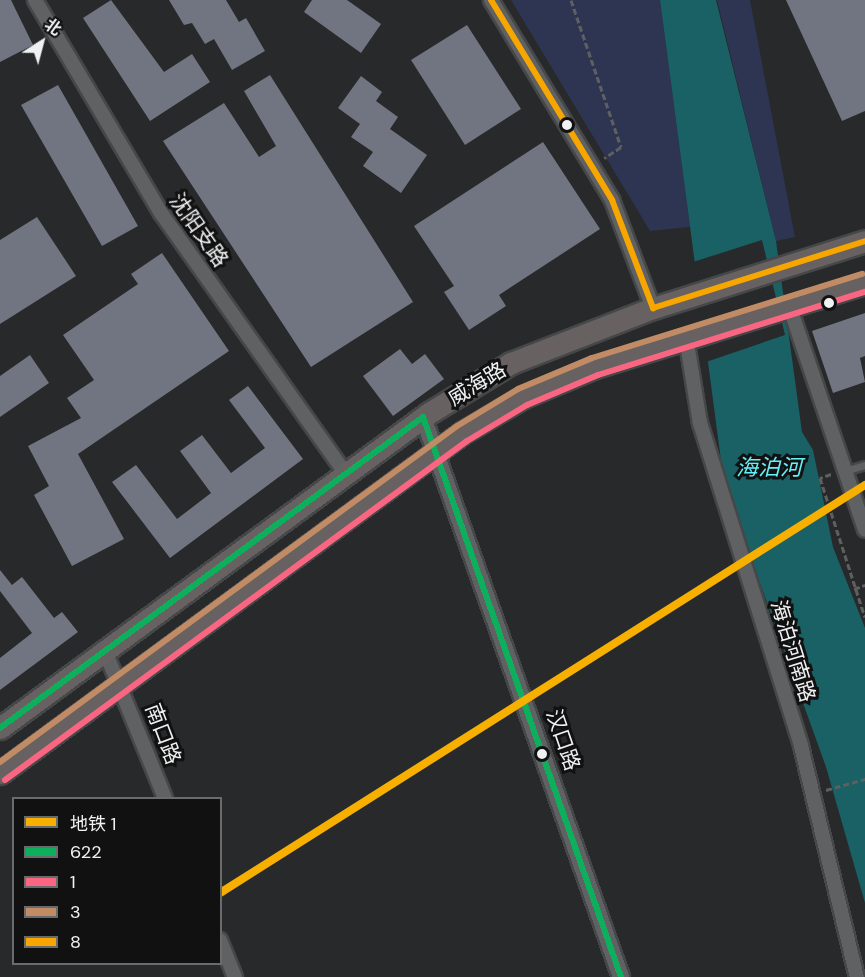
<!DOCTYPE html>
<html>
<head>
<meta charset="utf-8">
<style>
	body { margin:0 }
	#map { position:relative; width:865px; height:977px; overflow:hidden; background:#28292a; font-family:"DM Sans","Noto Sans SC",sans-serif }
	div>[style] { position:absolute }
	.green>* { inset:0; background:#2d3552 }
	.water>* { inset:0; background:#196164 }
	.pier>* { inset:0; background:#28292a }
	.building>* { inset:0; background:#717581 }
	.path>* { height:3px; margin-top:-1.5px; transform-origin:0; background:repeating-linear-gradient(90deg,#5e5f60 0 6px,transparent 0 9px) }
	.roads { filter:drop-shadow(2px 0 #464748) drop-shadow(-2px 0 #464748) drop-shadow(0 2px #464748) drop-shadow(0 -2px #464748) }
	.service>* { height:7px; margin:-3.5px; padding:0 3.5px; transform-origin:3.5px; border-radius:3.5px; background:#606162 }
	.minor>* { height:14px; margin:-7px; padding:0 7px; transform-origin:7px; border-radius:7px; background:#606162 }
	.tertiary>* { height:16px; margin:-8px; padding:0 8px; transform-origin:8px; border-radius:8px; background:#606162 }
	.primary>* { height:21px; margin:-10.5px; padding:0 10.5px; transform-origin:10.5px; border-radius:10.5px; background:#676261 }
	.bus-1>* { height:6px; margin:-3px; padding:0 3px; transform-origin:3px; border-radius:3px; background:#0daf5c }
	.bus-2>* { height:6px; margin:-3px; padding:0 3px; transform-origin:3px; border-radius:3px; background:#fa6682 }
	.bus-3>* { height:6px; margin:-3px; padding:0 3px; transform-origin:3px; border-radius:3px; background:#c18c65 }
	.bus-4>* { height:6px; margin:-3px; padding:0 3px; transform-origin:3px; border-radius:3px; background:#f7a600 }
	.metro-1>* { height:8px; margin:-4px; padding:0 4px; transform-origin:4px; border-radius:4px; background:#f7b000 }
	.dots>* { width:16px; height:16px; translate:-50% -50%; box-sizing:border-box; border:3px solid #111112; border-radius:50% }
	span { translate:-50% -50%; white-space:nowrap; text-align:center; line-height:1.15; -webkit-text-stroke:6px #111112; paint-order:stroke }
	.street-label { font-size:21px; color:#f0f1f2 }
	.water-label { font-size:22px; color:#63f0f6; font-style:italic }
	.legend { position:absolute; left:12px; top:797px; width:210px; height:168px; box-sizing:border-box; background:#111112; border:2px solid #6a6b6c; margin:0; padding:8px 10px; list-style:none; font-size:18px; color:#f0f1f2 }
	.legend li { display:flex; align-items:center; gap:12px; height:30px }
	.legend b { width:30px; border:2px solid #6a6b6c }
	.north { position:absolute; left:12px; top:12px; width:60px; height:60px; -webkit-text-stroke:4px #111112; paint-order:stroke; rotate:36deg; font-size:16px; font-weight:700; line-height:24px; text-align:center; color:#f0f1f2 }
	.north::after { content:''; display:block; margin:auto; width:21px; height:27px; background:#f0f1f2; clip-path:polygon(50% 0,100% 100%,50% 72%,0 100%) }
</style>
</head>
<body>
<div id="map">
	<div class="green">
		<i style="clip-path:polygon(511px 0,660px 0,690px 227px,650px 231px)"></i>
		<i style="clip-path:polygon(717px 0,750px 0,795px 237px,776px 241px)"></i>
	</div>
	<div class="water">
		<i style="clip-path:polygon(660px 0,716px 0,776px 241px,802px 432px,813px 450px,833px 547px,865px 628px,865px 903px,826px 767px,724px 483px)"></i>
	</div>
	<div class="pier">
		<i style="clip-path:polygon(762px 240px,785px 335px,706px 362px,693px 262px)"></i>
	</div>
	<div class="building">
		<i style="clip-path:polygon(0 0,11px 0,33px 45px,0 62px)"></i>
		<i style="clip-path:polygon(111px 0,164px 72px,192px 54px,210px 82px,150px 121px,83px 18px)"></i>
		<i style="clip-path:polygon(169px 0,226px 0,239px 22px,246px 18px,265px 51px,232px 70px,214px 39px,205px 44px,192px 23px,184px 25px)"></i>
		<i style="clip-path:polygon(312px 0,347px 0,381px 24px,361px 53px,304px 12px)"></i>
		<i style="clip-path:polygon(786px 0,865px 0,865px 111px,842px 121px)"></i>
		<i style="clip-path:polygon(467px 25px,521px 109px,465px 145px,411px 60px)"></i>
		<i style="clip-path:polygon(270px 75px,413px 302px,311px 367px,163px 141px,224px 103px,259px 157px,276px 146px,244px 91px)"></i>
		<i style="clip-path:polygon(361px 76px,382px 92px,376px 101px,398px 117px,390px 129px,427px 155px,401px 193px,363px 166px,373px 152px,351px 137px,360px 124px,338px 108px)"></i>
		<i style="clip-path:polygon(58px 85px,138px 226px,102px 246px,21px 105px)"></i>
		<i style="clip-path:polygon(543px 142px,600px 229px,499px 295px,506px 306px,469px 330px,444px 292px,454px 286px,414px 226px)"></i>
		<i style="clip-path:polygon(37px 217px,76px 276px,0 324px,0 240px)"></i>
		<i style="clip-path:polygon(162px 253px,229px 351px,78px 454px,124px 539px,72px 566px,34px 495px,49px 486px,28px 446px,81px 418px,67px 398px,94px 380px,63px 335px,138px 284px,131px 274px)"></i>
		<i style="clip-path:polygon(865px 313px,865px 356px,860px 358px,865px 382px,833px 393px,812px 331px)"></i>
		<i style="clip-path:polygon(400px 349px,412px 364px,425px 354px,444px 379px,393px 416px,363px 376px)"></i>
		<i style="clip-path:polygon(30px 355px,49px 383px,0 417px,0 376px)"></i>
		<i style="clip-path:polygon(248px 386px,303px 459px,170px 558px,112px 482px,136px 465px,177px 519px,211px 493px,180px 451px,202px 435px,231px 473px,265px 448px,229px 400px)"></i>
		<i style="clip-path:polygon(0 570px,12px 585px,22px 577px,54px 618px,62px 612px,78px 632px,0 690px,0 658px,32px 633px,0 591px)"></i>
	</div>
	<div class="path">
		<i style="left:571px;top:0;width:155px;rotate:71.2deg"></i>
		<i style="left:621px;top:147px;width:20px;rotate:147deg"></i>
		<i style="left:831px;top:474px;width:12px;rotate:160deg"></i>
		<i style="left:820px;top:478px;width:146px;rotate:72.1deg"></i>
		<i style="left:854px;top:589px;width:12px;rotate:-20deg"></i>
		<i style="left:826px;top:790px;width:41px;rotate:-15.8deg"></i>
	</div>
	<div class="roads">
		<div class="service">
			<i style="left:845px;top:471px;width:21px;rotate:-17deg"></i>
		</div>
		<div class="minor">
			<i style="left:35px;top:0;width:247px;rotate:59.4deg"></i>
			<i style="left:161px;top:213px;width:319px;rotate:54.7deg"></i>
			<i style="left:491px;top:0;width:234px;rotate:58.8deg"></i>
			<i style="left:612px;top:200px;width:116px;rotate:69.2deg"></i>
			<i style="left:790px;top:308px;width:234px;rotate:71.3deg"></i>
			<i style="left:686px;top:337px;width:87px;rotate:80.8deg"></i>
			<i style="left:700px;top:423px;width:338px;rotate:72.6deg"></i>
			<i style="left:801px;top:746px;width:238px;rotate:76.4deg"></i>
			<i style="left:105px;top:651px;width:159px;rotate:67.8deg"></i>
			<i style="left:220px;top:940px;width:40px;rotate:68deg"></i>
		</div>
		<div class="tertiary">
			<i style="left:423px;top:417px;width:594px;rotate:70.53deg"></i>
		</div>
		<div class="primary">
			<i style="left:0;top:728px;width:532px;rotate:-36.29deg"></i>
			<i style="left:429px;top:413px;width:96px;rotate:-31.4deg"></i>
			<i style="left:511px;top:363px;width:152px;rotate:-21.2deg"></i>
			<i style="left:653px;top:308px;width:222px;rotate:-17.5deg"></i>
			<i style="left:0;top:773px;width:574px;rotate:-36.35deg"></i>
			<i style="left:462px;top:433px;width:71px;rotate:-30.5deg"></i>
			<i style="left:523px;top:397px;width:78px;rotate:-22.6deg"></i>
			<i style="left:595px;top:367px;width:283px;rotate:-17.3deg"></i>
		</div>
	</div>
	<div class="bus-1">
		<i style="left:0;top:728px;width:525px;rotate:-36.32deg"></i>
		<i style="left:423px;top:417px;width:594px;rotate:70.53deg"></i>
	</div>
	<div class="bus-2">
		<i style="left:5px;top:780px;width:573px;rotate:-36.27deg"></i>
		<i style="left:467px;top:441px;width:70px;rotate:-31deg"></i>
		<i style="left:527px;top:405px;width:77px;rotate:-22.9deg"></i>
		<i style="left:598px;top:375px;width:280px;rotate:-17.3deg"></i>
	</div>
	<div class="bus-3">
		<i style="left:0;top:762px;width:567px;rotate:-36.32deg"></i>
		<i style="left:457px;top:426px;width:71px;rotate:-31.2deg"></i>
		<i style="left:518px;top:389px;width:80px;rotate:-22.7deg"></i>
		<i style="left:592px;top:358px;width:283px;rotate:-17.3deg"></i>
	</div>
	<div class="bus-4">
		<i style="left:491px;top:0;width:234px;rotate:58.8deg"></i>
		<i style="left:612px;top:200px;width:116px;rotate:69.2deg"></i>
		<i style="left:653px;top:308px;width:222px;rotate:-17.5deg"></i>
	</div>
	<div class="metro-1">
		<i style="left:220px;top:893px;width:763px;rotate:-32.32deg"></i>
	</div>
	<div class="dots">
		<i style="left:567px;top:125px;background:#f0f1f2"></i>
		<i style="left:829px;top:303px;background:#f0f1f2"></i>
		<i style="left:542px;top:754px;background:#f0f1f2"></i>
	</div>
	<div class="street-label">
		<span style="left:199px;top:230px;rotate:55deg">沈阳支路</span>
		<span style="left:477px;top:384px;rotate:-31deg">威海路</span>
		<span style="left:793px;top:651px;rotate:73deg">海泊河南路</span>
		<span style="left:163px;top:734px;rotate:69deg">南口路</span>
		<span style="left:563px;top:740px;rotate:71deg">汉口路</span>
	</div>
	<div class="water-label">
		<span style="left:769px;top:468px">海泊河</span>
	</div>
	<ul class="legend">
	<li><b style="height:8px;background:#f7b000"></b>地铁 1</li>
	<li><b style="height:8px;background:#0daf5c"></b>622</li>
	<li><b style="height:8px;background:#fa6682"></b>1</li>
	<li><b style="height:8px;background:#c18c65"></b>3</li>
	<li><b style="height:8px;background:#f7a600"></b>8</li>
	</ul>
	<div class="north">北</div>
</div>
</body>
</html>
